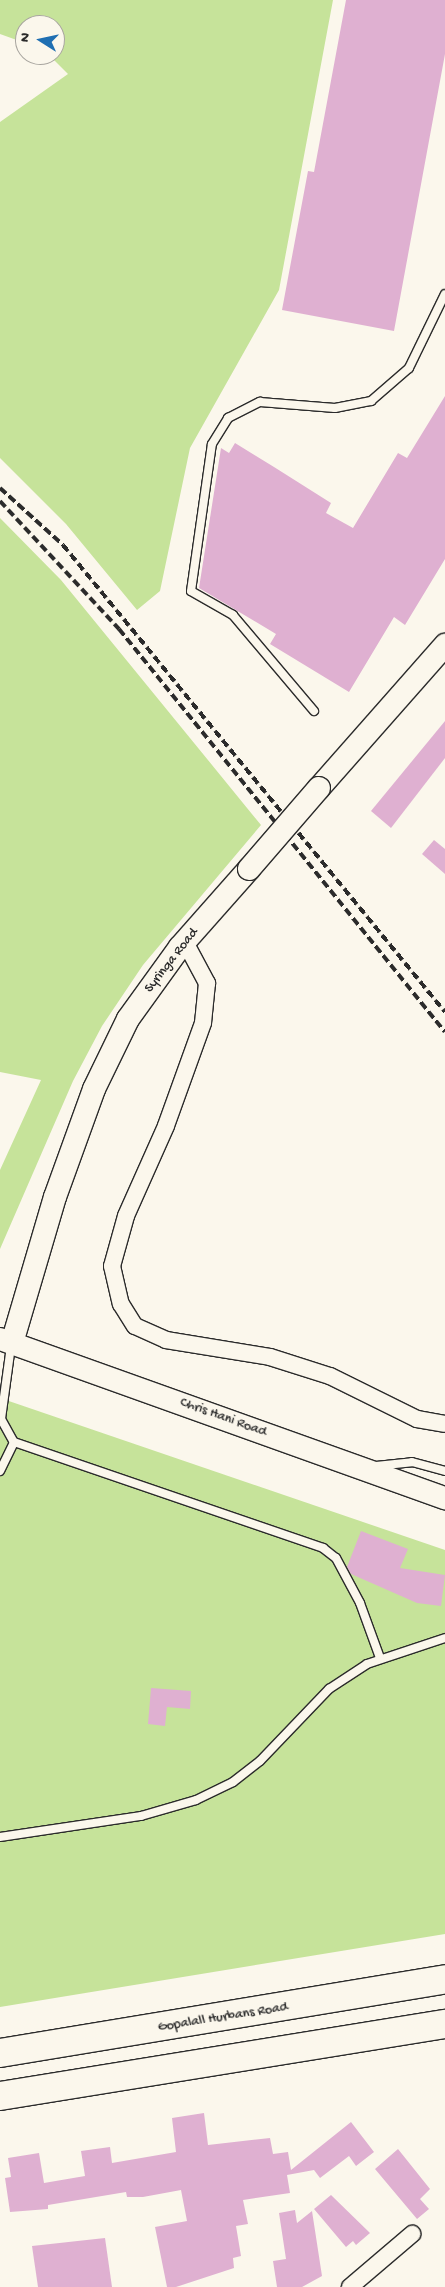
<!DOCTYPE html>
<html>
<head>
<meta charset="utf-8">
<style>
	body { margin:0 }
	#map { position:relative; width:445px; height:2287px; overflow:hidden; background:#fbf7ec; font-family:"Gochi Hand",sans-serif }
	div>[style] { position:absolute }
	.green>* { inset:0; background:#c6e39a }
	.building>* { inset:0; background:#dfb0d1 }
	.roads { filter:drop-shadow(1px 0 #2b2b2b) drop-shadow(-1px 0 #2b2b2b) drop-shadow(0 1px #2b2b2b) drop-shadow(0 -1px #2b2b2b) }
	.lane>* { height:8px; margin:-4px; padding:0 4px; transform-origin:4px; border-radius:4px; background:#fbf7ec }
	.street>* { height:16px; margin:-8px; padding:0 8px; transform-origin:8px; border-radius:8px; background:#fbf7ec }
	.secondary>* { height:22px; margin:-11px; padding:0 11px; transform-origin:11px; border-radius:11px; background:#fbf7ec }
	.highway>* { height:28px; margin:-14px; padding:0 14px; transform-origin:14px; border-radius:14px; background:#fbf7ec }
	.rail>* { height:4px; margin-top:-2px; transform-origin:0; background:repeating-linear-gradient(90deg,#2b2b2b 0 8px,transparent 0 12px) }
	.bridges { filter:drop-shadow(1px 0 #2b2b2b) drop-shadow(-1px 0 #2b2b2b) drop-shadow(0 1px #2b2b2b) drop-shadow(0 -1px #2b2b2b) }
	.secondary-bridge>* { height:22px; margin:-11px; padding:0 11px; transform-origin:11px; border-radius:11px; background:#fbf7ec }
	span { translate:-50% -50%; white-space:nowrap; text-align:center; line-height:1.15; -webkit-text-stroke:4px #fbf7ec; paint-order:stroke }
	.street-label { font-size:14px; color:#2b2b2b }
	.north { position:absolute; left:15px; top:15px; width:50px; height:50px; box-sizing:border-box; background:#fbf7ec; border:1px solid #a8a59f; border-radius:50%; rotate:280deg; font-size:14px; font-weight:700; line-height:20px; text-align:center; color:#2b2b2b }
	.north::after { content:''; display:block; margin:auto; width:18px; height:22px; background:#1f6fb2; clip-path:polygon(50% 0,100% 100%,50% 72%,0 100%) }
</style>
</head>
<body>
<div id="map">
	<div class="green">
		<i style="clip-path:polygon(0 0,333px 0,279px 290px,190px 448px,160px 591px,137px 610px,66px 524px,0 458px,0 122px,68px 74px,49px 55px,55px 55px,55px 25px,25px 25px,25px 43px,0 34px)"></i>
		<i style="clip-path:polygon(0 518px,61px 580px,261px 825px,143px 965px,102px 1026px,73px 1081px,0 1249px,0 1170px,41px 1080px,0 1072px)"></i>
		<i style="clip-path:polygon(0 1398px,445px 1550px,445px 1934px,0 2007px)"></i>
	</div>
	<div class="building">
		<i style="clip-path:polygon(346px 0,445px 0,445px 54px,394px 331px,282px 310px,308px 171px,314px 172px)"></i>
		<i style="clip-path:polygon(445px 396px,445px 559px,405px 625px,394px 617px,349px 692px,270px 644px,276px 634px,199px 588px,221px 448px,229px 453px,235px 443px,274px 467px,331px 503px,326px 513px,353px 528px,398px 453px,407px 458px)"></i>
		<i style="clip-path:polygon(445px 721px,445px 758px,391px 828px,371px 811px)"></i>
		<i style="clip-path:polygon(434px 840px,445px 849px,445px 874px,422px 854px)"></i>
		<i style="clip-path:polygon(361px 1531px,408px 1549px,400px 1568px,445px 1575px,441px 1606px,417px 1603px,351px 1574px,347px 1567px)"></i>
		<i style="clip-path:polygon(151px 1688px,191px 1691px,190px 1709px,167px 1707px,165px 1726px,148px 1724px)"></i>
		<i style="clip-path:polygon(204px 2113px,208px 2145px,270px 2138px,273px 2154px,288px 2152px,291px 2170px,351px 2122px,374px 2152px,356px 2166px,349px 2156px,320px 2178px,314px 2170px,287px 2175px,290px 2193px,243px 2200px,248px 2224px,236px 2226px,241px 2256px,233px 2258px,234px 2268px,176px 2287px,167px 2287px,155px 2227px,187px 2221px,181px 2190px,143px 2197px,127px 2197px,126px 2192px,48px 2205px,48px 2209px,10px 2212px,5px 2178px,11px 2177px,8px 2158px,39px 2153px,44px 2183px,85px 2176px,81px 2151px,110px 2147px,112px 2163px,176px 2152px,172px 2118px)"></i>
		<i style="clip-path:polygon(398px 2149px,430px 2189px,420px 2199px,429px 2209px,417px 2219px,375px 2169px)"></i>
		<i style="clip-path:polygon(331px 2195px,370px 2233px,356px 2245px,353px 2241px,346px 2247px,314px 2209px)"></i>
		<i style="clip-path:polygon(295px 2210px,297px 2223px,312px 2211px,322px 2276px,302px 2287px,277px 2287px,273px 2261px,286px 2259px,279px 2213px)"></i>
		<i style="clip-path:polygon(105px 2238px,112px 2287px,38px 2287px,32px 2246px)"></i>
	</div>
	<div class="roads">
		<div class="lane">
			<i style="left:314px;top:711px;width:126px;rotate:-130.2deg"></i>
			<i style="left:233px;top:615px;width:48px;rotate:-150.3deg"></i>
			<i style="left:191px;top:591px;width:148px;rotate:-81.9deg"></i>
			<i style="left:212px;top:444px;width:31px;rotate:-58deg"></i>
			<i style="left:228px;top:418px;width:36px;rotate:-27deg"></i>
			<i style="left:260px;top:402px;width:75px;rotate:4.6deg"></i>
			<i style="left:335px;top:408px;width:37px;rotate:-11deg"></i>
			<i style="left:371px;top:401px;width:50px;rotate:-41deg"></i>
			<i style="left:409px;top:368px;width:82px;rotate:-64.1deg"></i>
			<i style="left:11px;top:1346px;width:74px;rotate:97.8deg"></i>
			<i style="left:1px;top:1419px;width:26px;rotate:61deg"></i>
			<i style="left:14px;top:1442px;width:327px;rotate:18.9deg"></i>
			<i style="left:323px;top:1548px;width:16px;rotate:38deg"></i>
			<i style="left:336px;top:1558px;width:51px;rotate:61.9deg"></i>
			<i style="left:360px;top:1603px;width:59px;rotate:70deg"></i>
			<i style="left:376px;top:1466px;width:36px;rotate:-6deg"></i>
			<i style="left:412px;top:1462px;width:34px;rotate:15deg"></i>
			<i style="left:0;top:1471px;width:32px;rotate:-64deg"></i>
			<i style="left:0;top:1837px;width:143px;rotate:-8.5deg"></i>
			<i style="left:141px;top:1816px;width:57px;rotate:-16.2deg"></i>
			<i style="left:196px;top:1800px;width:41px;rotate:-25.9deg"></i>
			<i style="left:233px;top:1782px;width:34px;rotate:-38deg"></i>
			<i style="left:260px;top:1761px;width:100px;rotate:-46.2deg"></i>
			<i style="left:329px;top:1689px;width:45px;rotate:-33.3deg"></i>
			<i style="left:367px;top:1664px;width:82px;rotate:-18.4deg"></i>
		</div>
		<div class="street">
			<i style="left:185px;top:942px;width:47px;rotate:61.8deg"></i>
			<i style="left:207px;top:983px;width:40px;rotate:95.7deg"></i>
			<i style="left:203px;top:1023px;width:109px;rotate:109.8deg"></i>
			<i style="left:166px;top:1126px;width:98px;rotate:114deg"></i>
			<i style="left:126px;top:1216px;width:52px;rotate:105.6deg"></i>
			<i style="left:112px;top:1266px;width:39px;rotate:77deg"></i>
			<i style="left:121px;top:1304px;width:26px;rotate:58deg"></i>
			<i style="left:135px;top:1326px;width:34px;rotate:24deg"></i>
			<i style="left:166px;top:1340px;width:105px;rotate:9.3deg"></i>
			<i style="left:270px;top:1357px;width:63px;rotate:17.6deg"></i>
			<i style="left:330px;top:1376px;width:97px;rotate:26.3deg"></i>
			<i style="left:417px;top:1419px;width:28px;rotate:10deg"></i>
			<i style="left:350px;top:2287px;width:82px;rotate:-40.5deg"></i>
		</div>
		<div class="secondary">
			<i style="left:319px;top:788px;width:191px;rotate:-48.6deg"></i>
			<i style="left:0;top:1339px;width:473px;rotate:19.7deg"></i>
			<i style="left:12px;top:1343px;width:152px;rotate:-73.6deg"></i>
			<i style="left:55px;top:1197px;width:115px;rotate:-70.1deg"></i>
			<i style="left:94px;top:1089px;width:78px;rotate:-64.1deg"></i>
			<i style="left:128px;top:1019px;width:89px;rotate:-54.2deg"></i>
			<i style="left:180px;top:947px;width:104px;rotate:-48.5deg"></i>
		</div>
		<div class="highway">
			<i style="left:0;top:2053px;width:451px;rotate:-9.4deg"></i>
			<i style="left:0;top:2096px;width:451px;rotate:-9.2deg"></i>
		</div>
	</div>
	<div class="rail">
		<i style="left:0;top:488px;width:85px;rotate:42.1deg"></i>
		<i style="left:63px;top:545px;width:603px;rotate:50.72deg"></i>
		<i style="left:0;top:501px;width:175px;rotate:47.1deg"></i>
		<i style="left:119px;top:629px;width:518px;rotate:51.03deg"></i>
	</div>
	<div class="bridges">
		<div class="secondary-bridge">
			<i style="left:249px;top:869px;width:107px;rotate:-49.2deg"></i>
		</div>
	</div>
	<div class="street-label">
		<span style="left:172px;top:961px;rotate:-52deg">Syringa Road</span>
		<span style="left:223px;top:1418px;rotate:20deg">Chris Hani Road</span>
		<span style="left:223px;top:2018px;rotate:-9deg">Gopalall Hurbans Road</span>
	</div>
	<div class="north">N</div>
</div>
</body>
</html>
